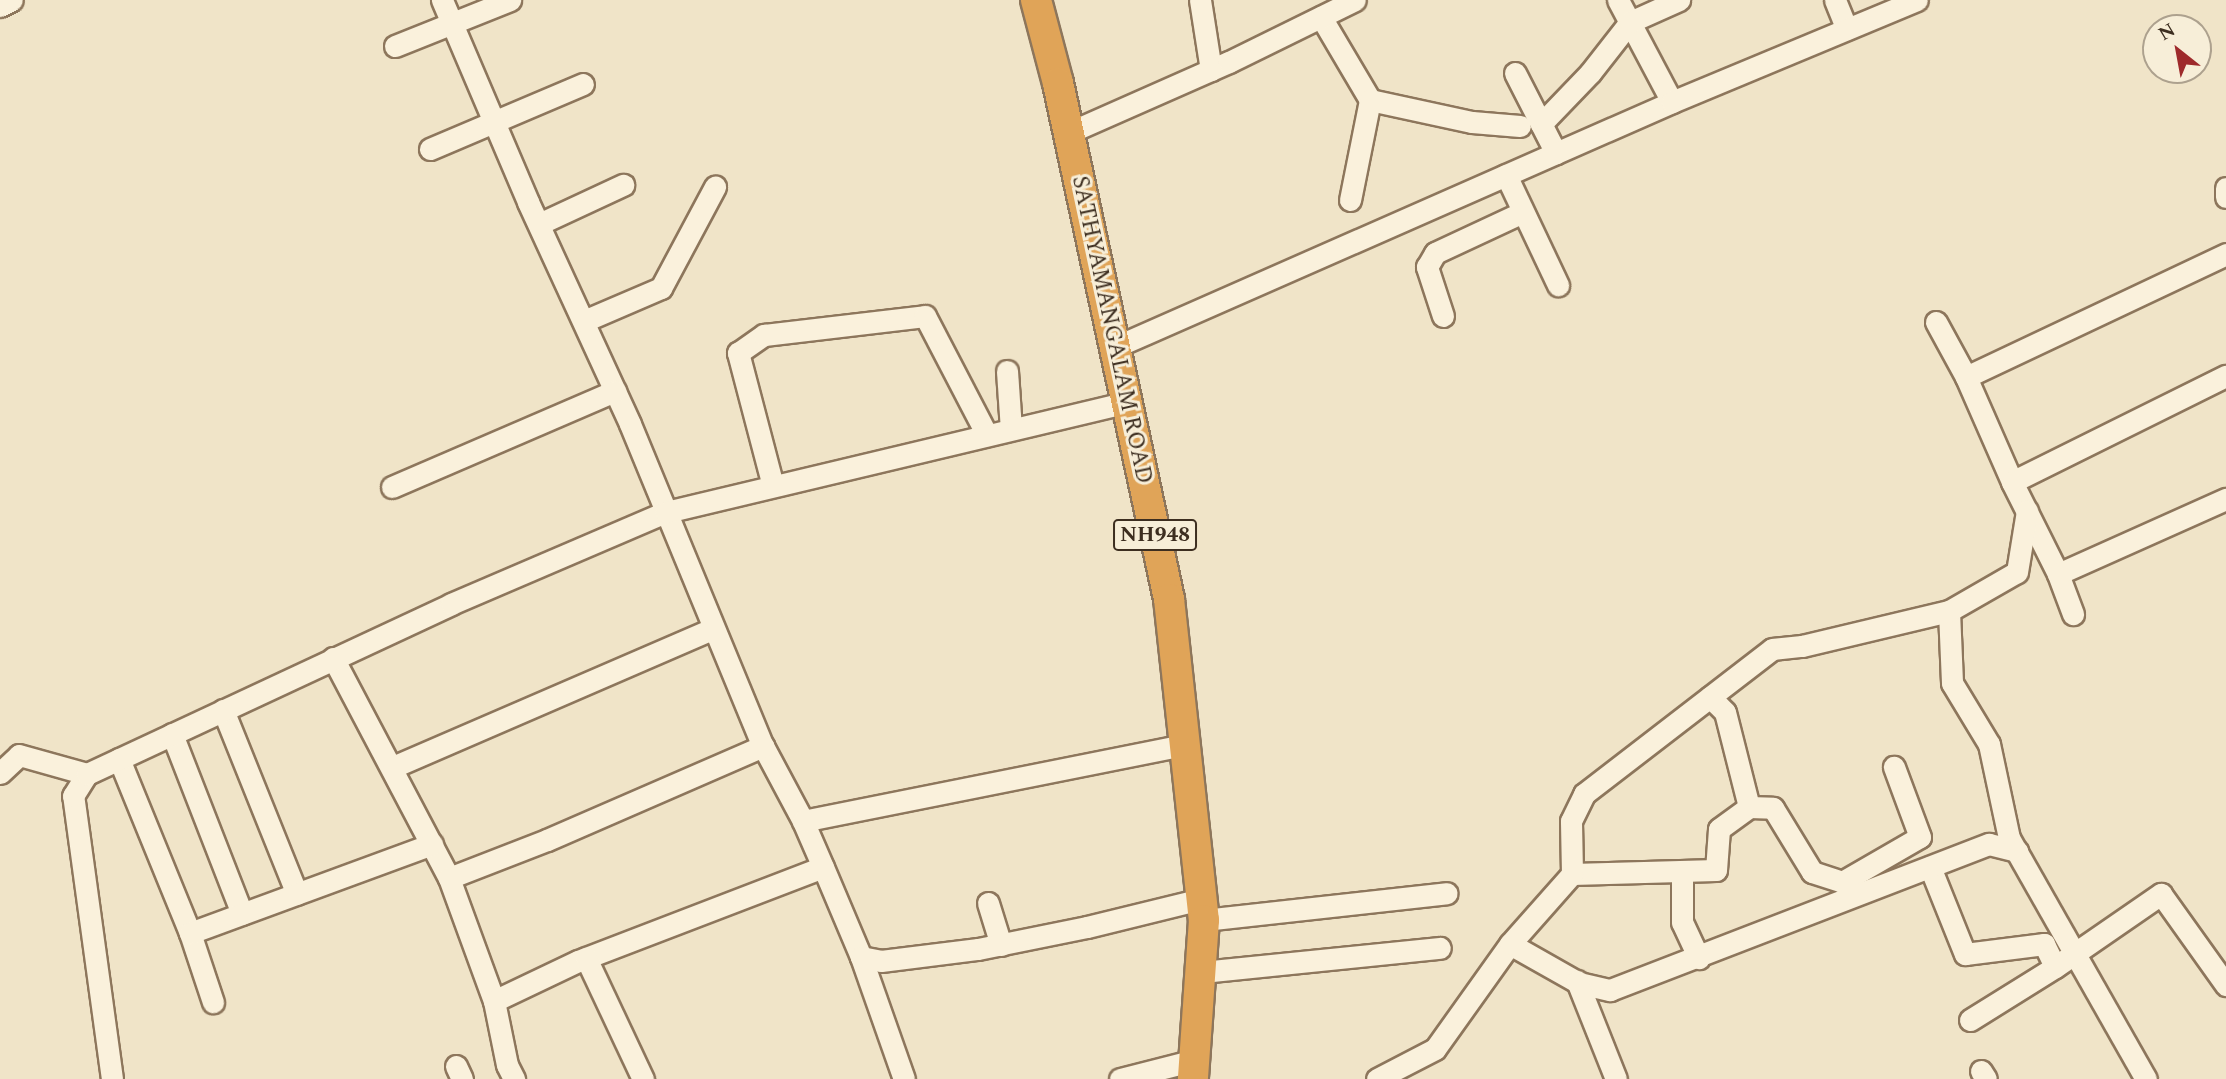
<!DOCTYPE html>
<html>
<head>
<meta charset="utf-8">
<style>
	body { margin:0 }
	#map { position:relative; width:2226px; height:1079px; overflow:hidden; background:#f0e4c8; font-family:Spectral,serif }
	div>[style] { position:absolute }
	.roads { filter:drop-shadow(2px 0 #8d765c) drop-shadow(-2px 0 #8d765c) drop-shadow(0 2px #8d765c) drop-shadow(0 -2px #8d765c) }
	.minor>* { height:21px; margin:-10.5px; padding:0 10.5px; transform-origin:10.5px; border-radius:10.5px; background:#faf1dc }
	.highway>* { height:30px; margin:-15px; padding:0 15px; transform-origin:15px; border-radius:15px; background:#e0a458 }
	span { translate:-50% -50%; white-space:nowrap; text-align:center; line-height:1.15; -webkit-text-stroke:6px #f7eed8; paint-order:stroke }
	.shield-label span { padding:2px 5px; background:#f7eed8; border:2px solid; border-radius:5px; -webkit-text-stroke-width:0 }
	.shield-label { font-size:21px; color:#3d2e20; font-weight:700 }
	.street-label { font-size:23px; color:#3d2e20 }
	.north { position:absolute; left:2142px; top:14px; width:70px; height:70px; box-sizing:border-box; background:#f7eed8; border:2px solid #ada18e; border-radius:50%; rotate:329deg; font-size:19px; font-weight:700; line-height:28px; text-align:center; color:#3d2e20 }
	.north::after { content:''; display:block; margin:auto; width:24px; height:32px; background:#9e2a2b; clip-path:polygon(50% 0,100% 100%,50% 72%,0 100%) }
</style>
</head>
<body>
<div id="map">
	<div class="roads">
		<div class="minor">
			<i style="left:442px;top:0;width:220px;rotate:66.9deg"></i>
			<i style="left:528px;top:202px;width:244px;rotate:65.3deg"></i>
			<i style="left:630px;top:424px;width:348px;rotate:67.6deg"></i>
			<i style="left:763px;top:746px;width:85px;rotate:61.9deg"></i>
			<i style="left:803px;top:821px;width:50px;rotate:66.5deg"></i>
			<i style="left:823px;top:867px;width:98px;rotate:67.1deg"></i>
			<i style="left:861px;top:957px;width:129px;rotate:70.6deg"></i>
			<i style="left:1200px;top:0;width:71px;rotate:81.1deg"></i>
			<i style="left:1618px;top:0;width:115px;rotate:62.1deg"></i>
			<i style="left:1835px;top:0;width:31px;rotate:68deg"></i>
			<i style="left:0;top:6px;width:13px;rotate:-27deg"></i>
			<i style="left:1321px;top:17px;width:96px;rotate:59.4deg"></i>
			<i style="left:1370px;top:100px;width:102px;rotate:101.3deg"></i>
			<i style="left:395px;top:46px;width:124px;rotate:-21.8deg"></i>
			<i style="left:1515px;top:73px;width:90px;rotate:62.9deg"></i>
			<i style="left:1370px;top:100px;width:104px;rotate:12.2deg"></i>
			<i style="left:1472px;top:122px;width:48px;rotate:4.8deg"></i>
			<i style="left:1541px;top:124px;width:71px;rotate:-46.1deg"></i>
			<i style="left:1590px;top:73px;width:65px;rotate:-51.9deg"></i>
			<i style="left:1630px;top:22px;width:54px;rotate:-24.2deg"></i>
			<i style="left:1068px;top:133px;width:176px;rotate:-23.8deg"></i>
			<i style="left:1229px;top:62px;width:140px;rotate:-26.2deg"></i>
			<i style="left:430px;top:149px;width:166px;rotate:-23deg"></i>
			<i style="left:1506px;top:175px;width:122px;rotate:64.7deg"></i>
			<i style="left:2226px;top:188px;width:9px;rotate:90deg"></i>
			<i style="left:539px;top:224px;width:93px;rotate:-24.9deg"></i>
			<i style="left:1443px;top:316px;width:52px;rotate:-108.1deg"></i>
			<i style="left:1427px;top:267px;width:16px;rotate:-60deg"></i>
			<i style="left:1435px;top:253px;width:97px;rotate:-25deg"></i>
			<i style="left:584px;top:321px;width:84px;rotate:-23.2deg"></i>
			<i style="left:661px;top:288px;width:115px;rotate:-61.9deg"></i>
			<i style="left:1936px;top:322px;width:63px;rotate:61.4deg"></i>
			<i style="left:1966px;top:377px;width:115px;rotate:66.3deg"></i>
			<i style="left:2012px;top:482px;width:103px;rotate:63.4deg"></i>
			<i style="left:2058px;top:574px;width:43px;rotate:69.4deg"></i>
			<i style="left:1115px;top:347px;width:609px;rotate:-23.74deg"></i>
			<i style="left:1672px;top:102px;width:265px;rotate:-22.6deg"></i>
			<i style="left:1007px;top:371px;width:58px;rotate:86.1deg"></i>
			<i style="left:1966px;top:377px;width:288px;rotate:-25.3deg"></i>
			<i style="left:2012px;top:482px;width:239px;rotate:-26.4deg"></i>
			<i style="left:773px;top:486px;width:138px;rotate:-104.7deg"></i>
			<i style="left:738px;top:353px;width:32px;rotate:-35deg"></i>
			<i style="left:764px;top:335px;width:162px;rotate:-6.7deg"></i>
			<i style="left:925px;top:316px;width:134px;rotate:62.5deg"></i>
			<i style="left:392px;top:487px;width:243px;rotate:-23.3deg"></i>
			<i style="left:2058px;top:574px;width:184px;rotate:-24.1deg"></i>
			<i style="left:1949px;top:611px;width:72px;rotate:87.6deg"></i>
			<i style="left:1952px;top:683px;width:71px;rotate:58.8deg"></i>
			<i style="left:1989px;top:744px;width:96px;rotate:78deg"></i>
			<i style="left:2009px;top:838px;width:277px;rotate:60.4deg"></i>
			<i style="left:333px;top:658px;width:249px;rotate:62.2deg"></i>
			<i style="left:449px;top:878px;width:131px;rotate:69.9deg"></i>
			<i style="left:494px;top:1001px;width:93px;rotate:-25.5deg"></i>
			<i style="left:578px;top:961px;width:262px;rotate:-21deg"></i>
			<i style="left:1710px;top:697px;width:21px;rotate:45deg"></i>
			<i style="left:1725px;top:712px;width:98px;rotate:75.8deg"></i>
			<i style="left:223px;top:710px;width:198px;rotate:68.1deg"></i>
			<i style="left:172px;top:734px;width:193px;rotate:68.7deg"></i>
			<i style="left:119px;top:759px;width:188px;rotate:67.8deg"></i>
			<i style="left:190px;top:933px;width:73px;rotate:71.6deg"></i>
			<i style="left:393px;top:767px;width:348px;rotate:-23.4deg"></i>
			<i style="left:0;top:773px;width:26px;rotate:-43deg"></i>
			<i style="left:19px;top:755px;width:71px;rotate:15.6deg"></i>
			<i style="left:803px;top:821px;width:389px;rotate:-11.3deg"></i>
			<i style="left:1930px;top:867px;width:94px;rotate:68.1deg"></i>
			<i style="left:1965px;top:954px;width:80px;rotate:-7.2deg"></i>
			<i style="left:2044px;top:944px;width:25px;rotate:64deg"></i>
			<i style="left:1682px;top:871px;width:51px;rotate:90deg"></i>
			<i style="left:1682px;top:922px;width:40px;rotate:65deg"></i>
			<i style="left:1572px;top:874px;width:144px;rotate:-1.6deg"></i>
			<i style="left:1716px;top:870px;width:41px;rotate:-85.8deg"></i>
			<i style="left:1719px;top:829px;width:37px;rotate:-36deg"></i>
			<i style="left:1749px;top:807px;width:24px;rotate:2deg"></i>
			<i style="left:1773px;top:808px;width:75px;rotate:58.6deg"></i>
			<i style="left:1812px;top:872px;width:32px;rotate:18deg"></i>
			<i style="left:1842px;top:882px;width:90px;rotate:-30deg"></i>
			<i style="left:1920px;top:837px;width:75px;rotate:-110.4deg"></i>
			<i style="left:449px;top:878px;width:105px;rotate:-21.2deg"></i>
			<i style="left:547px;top:840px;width:236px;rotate:-23.5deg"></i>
			<i style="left:988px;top:903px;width:44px;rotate:72.8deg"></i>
			<i style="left:1204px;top:920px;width:244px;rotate:-6.3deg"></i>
			<i style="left:190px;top:933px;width:258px;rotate:-20.2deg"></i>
			<i style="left:1510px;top:944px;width:79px;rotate:29.5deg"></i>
			<i style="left:1579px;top:983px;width:32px;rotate:13deg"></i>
			<i style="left:1610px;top:990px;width:406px;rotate:-21.1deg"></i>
			<i style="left:1989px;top:844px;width:29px;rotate:14deg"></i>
			<i style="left:861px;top:957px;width:20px;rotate:11deg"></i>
			<i style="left:881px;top:961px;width:98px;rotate:-7.1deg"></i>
			<i style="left:978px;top:949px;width:111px;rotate:-11.4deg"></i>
			<i style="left:1087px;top:927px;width:117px;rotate:-13.8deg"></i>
			<i style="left:586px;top:958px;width:134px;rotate:64.8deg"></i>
			<i style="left:1202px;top:972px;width:239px;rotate:-5.8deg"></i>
			<i style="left:1577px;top:981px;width:105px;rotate:68.3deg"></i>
			<i style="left:494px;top:1001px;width:65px;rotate:78.5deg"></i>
			<i style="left:507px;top:1065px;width:16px;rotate:63deg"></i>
			<i style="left:1970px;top:1020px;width:100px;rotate:-31.9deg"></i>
			<i style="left:2055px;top:967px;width:129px;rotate:-34.6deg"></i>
			<i style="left:2161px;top:894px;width:112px;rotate:54.5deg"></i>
			<i style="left:456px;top:1066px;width:14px;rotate:65deg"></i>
			<i style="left:1981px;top:1071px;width:9px;rotate:58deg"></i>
			<i style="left:112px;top:1079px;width:286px;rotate:-97.8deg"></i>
			<i style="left:73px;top:796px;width:26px;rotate:-58deg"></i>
			<i style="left:87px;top:774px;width:402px;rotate:-25deg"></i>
			<i style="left:451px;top:604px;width:234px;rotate:-23.2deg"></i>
			<i style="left:666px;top:512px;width:473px;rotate:-13.4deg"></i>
			<i style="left:1120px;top:1079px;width:77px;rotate:-14.2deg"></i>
			<i style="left:1377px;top:1079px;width:65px;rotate:-27.3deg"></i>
			<i style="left:1435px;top:1049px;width:129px;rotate:-54.5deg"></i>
			<i style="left:1510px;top:944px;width:94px;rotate:-48.5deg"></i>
			<i style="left:1572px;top:874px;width:53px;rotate:-91.1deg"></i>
			<i style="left:1571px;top:821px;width:30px;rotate:-64deg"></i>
			<i style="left:1584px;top:794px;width:237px;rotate:-37.6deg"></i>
			<i style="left:1772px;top:649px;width:30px;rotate:-6deg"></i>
			<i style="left:1802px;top:646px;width:151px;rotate:-13.4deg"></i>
			<i style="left:1949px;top:611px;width:78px;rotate:-29.8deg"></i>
			<i style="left:2017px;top:572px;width:62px;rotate:-80.7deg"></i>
		</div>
		<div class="highway">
			<i style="left:1036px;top:0;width:86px;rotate:75.2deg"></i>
			<i style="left:1058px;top:83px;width:528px;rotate:77.86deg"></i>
			<i style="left:1169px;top:599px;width:323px;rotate:83.8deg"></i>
			<i style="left:1204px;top:920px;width:159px;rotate:94deg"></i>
		</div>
	</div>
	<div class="shield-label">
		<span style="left:1155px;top:535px">NH948</span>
	</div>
	<div class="street-label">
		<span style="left:1111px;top:330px;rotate:78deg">SATHYAMANGALAM ROAD</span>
	</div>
	<div class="north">N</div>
</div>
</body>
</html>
